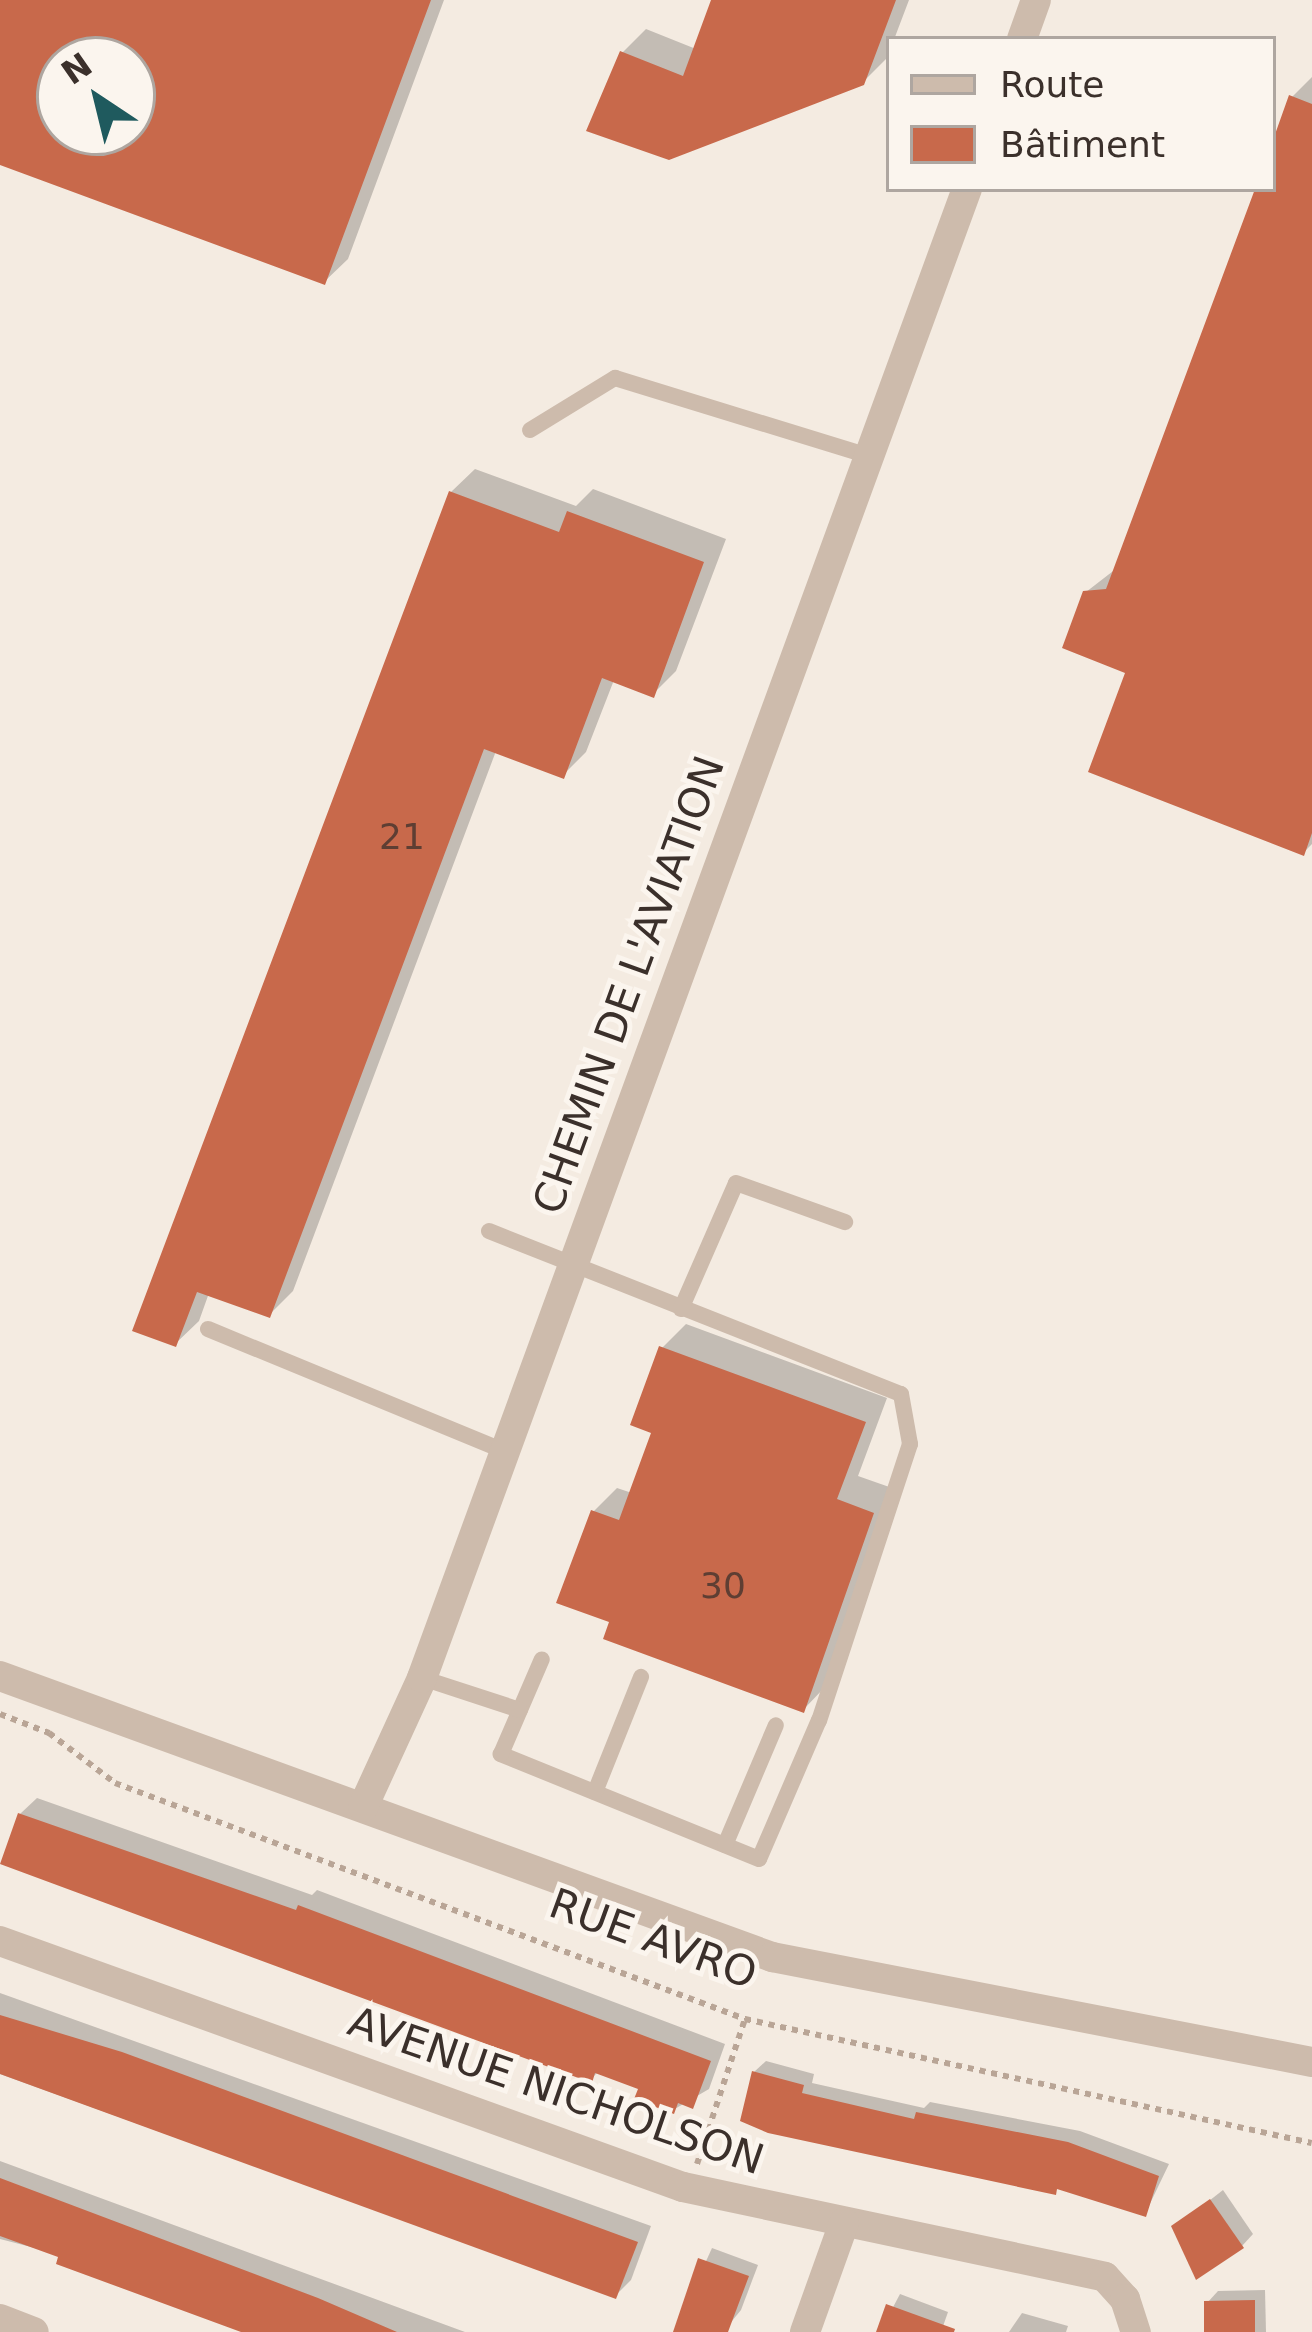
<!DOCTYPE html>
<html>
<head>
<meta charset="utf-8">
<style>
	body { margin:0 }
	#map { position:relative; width:1312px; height:2332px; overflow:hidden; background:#f4ebe1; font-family:"DejaVu Sans",sans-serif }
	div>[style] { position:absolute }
	.shadow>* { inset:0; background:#0003 }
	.building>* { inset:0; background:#c8694b }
	.path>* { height:6px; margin-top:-3px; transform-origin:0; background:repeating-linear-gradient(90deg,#b9a596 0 6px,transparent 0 12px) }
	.service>* { height:16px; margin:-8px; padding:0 8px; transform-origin:8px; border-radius:8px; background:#cdbbac }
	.minor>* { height:30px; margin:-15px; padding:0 15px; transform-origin:15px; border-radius:15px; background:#cdbbac }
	span { translate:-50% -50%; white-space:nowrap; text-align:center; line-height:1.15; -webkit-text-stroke:10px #fbf5ee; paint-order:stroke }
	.number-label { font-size:36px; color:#5e3e33 }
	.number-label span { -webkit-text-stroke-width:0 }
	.street-label { font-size:42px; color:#3b302b }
	.legend { position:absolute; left:886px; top:36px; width:390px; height:156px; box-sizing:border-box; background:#fbf5ee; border:3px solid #aea6a0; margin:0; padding:15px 21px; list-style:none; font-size:36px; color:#3b302b }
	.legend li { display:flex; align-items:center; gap:24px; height:60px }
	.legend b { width:60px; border:3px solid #aea6a0 }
	.north { position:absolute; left:36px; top:36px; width:120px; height:120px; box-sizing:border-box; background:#fbf5ee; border:3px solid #aea6a0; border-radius:50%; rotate:325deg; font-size:33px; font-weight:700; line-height:48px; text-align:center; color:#3b302b }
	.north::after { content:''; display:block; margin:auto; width:42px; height:54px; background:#1f5a5e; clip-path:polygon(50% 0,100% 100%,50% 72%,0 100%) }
</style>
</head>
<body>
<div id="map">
	<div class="shadow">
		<i style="clip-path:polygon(evenodd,0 0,444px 0,348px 259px,324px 282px,0 162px,0 0,60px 60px,132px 60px,132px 132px,60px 132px,60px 60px)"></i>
		<i style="clip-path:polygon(715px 0,909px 0,887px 58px,862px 83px,669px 156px,622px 53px,646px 29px,696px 49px)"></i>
		<i style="clip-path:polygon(1312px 77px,1312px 844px,1303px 853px,1129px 671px,1086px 592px,1117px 568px,1258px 189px,1273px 189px,1273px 148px,1292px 97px)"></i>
		<i style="clip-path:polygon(475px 469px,576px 506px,593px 489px,726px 539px,676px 671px,653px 694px,614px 680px,586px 752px,563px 775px,496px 751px,293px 1291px,269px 1315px,209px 1293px,199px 1321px,175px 1344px,451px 492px)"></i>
		<i style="clip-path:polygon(686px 1324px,887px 1398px,858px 1476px,895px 1489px,826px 1686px,803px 1710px,613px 1621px,594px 1511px,617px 1488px,632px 1493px,655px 1432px,662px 1348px)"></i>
		<i style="clip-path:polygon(37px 1798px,312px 1895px,317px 1890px,725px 2044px,709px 2089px,673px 2110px,642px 2087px,599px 2071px,591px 2079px,20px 1814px)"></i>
		<i style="clip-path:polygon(0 1993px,651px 2226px,631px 2280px,615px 2296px,0 2074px)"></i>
		<i style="clip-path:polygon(766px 2061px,814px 2074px,812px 2083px,924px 2108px,930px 2102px,1080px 2131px,1169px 2164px,1145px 2214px,1060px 2186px,744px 2119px,754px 2072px)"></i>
		<i style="clip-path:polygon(0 2161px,465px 2332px,251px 2332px,62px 2255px,0 2239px)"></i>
		<i style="clip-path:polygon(1223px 2190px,1253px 2234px,1242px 2246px,1182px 2222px)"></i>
		<i style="clip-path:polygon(712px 2248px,758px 2265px,741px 2310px,723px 2332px,674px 2332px)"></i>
		<i style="clip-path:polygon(1265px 2290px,1266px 2332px,1207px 2332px,1207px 2303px,1218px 2291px)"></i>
		<i style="clip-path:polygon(900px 2294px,948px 2312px,941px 2332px,880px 2332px)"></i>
		<i style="clip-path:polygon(1022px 2313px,1068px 2326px,1066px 2332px,1009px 2332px)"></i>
	</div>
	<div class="building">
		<i style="clip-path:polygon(evenodd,0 0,431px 0,325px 285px,0 165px,0 0,60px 60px,132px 60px,132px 132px,60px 132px,60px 60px)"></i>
		<i style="clip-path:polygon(711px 0,896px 0,864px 85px,669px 160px,586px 131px,620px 51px,683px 76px)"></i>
		<i style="clip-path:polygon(1289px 95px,1312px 104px,1312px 833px,1304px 856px,1088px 772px,1125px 673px,1062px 648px,1083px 591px,1106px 589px,1255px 189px,1273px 189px,1273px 140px)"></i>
		<i style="clip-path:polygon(449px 491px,559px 532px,567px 511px,704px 562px,654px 698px,602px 678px,564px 779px,484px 749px,270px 1318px,197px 1292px,176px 1347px,132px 1331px)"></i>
		<i style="clip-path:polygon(659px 1346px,866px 1422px,837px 1499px,874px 1513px,804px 1713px,603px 1639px,609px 1622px,556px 1603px,591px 1510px,619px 1520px,651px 1433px,630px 1425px)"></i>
		<i style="clip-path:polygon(18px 1813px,296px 1910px,298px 1905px,711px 2061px,693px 2109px,678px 2103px,674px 2114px,634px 2099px,638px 2089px,595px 2073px,592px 2083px,0 1864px)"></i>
		<i style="clip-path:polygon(0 2015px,122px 2052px,638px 2242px,616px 2299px,0 2074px)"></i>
		<i style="clip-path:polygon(752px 2071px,804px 2085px,802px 2093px,914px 2119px,916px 2112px,1068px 2142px,1159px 2176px,1146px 2217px,1057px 2189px,1056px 2195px,768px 2133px,740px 2121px)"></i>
		<i style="clip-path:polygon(0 2178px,318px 2298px,397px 2332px,241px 2332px,56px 2264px,58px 2257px,0 2236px)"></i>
		<i style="clip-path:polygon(1210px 2199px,1244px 2248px,1196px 2280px,1171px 2226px)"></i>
		<i style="clip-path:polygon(698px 2258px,749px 2276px,728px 2332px,673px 2332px)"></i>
		<i style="clip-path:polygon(1255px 2300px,1255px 2332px,1204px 2332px,1204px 2301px)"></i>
		<i style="clip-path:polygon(886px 2304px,955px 2329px,954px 2332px,876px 2332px)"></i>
	</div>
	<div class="path">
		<i style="left:0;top:1714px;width:53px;rotate:21.2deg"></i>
		<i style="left:49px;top:1733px;width:83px;rotate:37.1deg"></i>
		<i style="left:115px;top:1783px;width:673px;rotate:20.54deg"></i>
		<i style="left:745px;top:2019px;width:580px;rotate:12.34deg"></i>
		<i style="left:697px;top:2164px;width:153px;rotate:-71.7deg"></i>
	</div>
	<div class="service">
		<i style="left:530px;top:430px;width:100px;rotate:-31.5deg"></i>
		<i style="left:615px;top:378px;width:266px;rotate:17.1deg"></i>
		<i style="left:489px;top:1231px;width:443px;rotate:21.6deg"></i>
		<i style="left:901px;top:1394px;width:51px;rotate:79.8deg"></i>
		<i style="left:910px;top:1444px;width:291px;rotate:108.2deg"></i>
		<i style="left:819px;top:1720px;width:151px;rotate:113.3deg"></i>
		<i style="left:759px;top:1859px;width:279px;rotate:-157.9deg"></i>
		<i style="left:501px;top:1754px;width:103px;rotate:-66.7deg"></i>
		<i style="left:681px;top:1309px;width:137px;rotate:-66.4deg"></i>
		<i style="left:736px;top:1183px;width:116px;rotate:19.7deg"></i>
		<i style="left:208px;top:1329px;width:320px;rotate:22.4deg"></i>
		<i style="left:422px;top:1678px;width:103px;rotate:18.1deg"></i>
		<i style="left:595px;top:1792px;width:124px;rotate:-68.2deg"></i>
		<i style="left:725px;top:1845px;width:130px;rotate:-67deg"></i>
	</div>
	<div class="minor">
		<i style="left:1022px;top:39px;width:41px;rotate:-70.3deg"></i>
		<i style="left:0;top:1676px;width:822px;rotate:20deg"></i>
		<i style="left:772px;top:1957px;width:550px;rotate:11deg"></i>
		<i style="left:363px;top:1807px;width:142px;rotate:-65.4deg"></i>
		<i style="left:422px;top:1678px;width:1586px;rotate:-69.9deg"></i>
		<i style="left:0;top:1941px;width:726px;rotate:19.81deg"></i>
		<i style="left:683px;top:2187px;width:431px;rotate:12deg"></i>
		<i style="left:1105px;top:2277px;width:30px;rotate:48deg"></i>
		<i style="left:1125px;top:2299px;width:35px;rotate:72deg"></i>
		<i style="left:0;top:2319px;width:36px;rotate:21deg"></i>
		<i style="left:805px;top:2332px;width:116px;rotate:-70.3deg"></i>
	</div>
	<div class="number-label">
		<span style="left:402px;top:837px">21</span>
		<span style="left:723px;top:1586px">30</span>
	</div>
	<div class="street-label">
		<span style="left:629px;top:985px;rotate:-70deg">CHEMIN DE L'AVIATION</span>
		<span style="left:653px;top:1939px;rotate:20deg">RUE AVRO</span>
		<span style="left:556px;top:2091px;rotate:19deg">AVENUE NICHOLSON</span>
	</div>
	<ul class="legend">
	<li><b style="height:15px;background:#cdbbac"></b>Route</li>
	<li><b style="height:33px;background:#c8694b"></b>Bâtiment</li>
	</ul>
	<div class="north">N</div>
</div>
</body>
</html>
